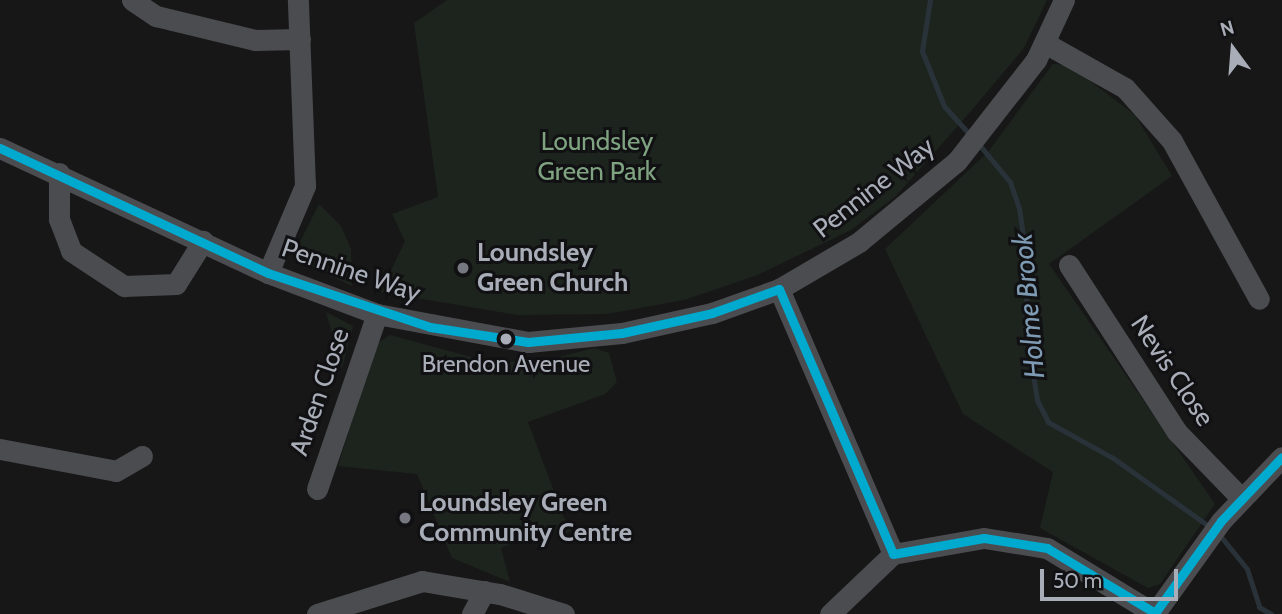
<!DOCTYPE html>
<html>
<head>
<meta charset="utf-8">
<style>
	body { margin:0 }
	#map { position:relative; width:1282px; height:614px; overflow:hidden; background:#171717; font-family:Cabin,sans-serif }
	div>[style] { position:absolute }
	.green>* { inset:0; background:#1d241e }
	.stream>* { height:5px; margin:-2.5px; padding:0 2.5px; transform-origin:2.5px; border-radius:2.5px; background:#2a3239 }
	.minor>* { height:21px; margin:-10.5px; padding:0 10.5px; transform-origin:10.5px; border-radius:10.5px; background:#4b4c50 }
	.bus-1>* { height:9px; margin:-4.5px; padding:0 4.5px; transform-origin:4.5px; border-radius:4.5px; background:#00a9ce }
	.dots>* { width:19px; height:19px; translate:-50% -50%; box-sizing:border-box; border:4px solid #111113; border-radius:50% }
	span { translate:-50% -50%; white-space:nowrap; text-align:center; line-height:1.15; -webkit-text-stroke:6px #111113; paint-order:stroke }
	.bus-label { font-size:24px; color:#a8adb8 }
	.park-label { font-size:26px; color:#7fa381 }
	.street-label { font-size:26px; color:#a8adb8 }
	.poi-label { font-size:26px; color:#a8adb8; font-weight:700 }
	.left { translate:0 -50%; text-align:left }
	.water-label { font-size:28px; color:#7f9bb3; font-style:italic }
	.north { position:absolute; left:1198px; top:14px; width:70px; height:70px; -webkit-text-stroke:5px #111113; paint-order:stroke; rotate:344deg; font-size:19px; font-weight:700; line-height:28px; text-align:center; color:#a8adb8 }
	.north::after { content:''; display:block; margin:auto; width:24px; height:32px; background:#a8adb8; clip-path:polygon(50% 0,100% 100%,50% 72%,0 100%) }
	.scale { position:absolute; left:1040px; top:569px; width:138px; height:32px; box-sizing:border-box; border:4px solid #a8adb8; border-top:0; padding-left:9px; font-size:21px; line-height:24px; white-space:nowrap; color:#a8adb8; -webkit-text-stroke:5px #111113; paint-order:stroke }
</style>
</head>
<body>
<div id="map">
	<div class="green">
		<i style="clip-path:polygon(447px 0,1047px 0,1024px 48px,971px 111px,895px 197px,851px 230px,755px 276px,684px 300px,607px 314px,517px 315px,381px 292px,405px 241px,392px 214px,438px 197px,414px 23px)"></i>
		<i style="clip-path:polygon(1053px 64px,1069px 65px,1135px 115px,1172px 176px,1049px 264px,1215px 504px,1160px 584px,1148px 588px,1040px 528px,1053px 472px,963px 414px,885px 249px,988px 152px)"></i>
		<i style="clip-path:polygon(319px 204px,341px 226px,351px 249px,352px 286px,300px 261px,299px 244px)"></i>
		<i style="clip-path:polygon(326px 312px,353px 326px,342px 369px)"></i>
		<i style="clip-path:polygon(390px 335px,486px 361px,539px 362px,594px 348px,609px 353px,617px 382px,605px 394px,528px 422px,564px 518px,575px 529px,558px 537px,553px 525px,501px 548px,510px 582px,452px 558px,417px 474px,338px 466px,376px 344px)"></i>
	</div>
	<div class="stream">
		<i style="left:930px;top:0;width:52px;rotate:98.9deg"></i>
		<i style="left:922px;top:51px;width:59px;rotate:68.2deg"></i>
		<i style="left:944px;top:106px;width:39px;rotate:48deg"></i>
		<i style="left:977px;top:142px;width:52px;rotate:50.5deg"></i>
		<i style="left:1010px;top:182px;width:28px;rotate:71deg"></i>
		<i style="left:1019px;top:208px;width:63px;rotate:81.7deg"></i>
		<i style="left:1028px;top:270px;width:53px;rotate:93.2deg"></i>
		<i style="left:1025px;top:323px;width:78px;rotate:81.1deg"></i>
		<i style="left:1037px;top:400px;width:25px;rotate:63deg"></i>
		<i style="left:1048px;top:422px;width:74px;rotate:29deg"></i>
		<i style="left:1113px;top:458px;width:119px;rotate:35.4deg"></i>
		<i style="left:1218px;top:533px;width:46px;rotate:51.1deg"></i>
		<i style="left:1247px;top:569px;width:40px;rotate:72deg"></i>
		<i style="left:1259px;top:607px;width:14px;rotate:30deg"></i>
	</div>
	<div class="minor">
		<i style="left:132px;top:0;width:29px;rotate:34deg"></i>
		<i style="left:156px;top:16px;width:102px;rotate:13.6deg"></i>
		<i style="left:255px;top:40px;width:45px;rotate:-1.3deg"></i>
		<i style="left:1045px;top:43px;width:92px;rotate:29.4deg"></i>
		<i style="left:1125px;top:88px;width:71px;rotate:48.4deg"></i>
		<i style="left:1172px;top:141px;width:180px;rotate:61.2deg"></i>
		<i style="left:0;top:148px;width:296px;rotate:25deg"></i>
		<i style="left:268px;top:273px;width:116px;rotate:20.6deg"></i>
		<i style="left:377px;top:314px;width:154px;rotate:10.5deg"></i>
		<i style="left:528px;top:342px;width:94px;rotate:-5.5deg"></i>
		<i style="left:622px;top:333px;width:92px;rotate:-12.5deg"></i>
		<i style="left:712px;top:313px;width:71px;rotate:-19.7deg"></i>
		<i style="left:779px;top:289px;width:93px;rotate:-30.4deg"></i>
		<i style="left:859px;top:242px;width:127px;rotate:-39.6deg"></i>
		<i style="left:957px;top:161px;width:128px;rotate:-52deg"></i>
		<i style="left:1036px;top:60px;width:66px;rotate:-65deg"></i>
		<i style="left:59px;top:173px;width:46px;rotate:90deg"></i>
		<i style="left:59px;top:219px;width:34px;rotate:69deg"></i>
		<i style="left:71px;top:251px;width:64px;rotate:33.4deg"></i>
		<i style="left:124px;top:286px;width:52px;rotate:-2.2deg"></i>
		<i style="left:176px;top:284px;width:51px;rotate:-57.9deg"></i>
		<i style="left:1069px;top:265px;width:199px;rotate:57.1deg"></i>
		<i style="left:1177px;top:432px;width:92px;rotate:45.9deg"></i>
		<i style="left:268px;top:273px;width:95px;rotate:-67deg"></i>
		<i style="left:305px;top:186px;width:186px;rotate:-92.2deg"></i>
		<i style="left:779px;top:289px;width:288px;rotate:66.7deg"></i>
		<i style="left:0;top:449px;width:118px;rotate:10.7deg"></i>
		<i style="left:116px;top:471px;width:30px;rotate:-30deg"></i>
		<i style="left:317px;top:489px;width:185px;rotate:-71.1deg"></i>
		<i style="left:1155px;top:613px;width:113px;rotate:-54.3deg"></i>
		<i style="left:1221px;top:521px;width:88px;rotate:-46.4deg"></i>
		<i style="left:317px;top:614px;width:110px;rotate:-17.4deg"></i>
		<i style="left:422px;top:581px;width:79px;rotate:9.5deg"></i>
		<i style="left:500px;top:594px;width:67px;rotate:17.4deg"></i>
		<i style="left:472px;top:614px;width:26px;rotate:-62deg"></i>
		<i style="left:830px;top:614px;width:87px;rotate:-43.6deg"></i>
		<i style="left:893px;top:554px;width:92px;rotate:-10deg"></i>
		<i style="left:984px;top:538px;width:64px;rotate:9deg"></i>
		<i style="left:1047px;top:548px;width:127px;rotate:31.4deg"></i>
	</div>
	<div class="bus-1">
		<i style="left:0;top:148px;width:296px;rotate:25deg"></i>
		<i style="left:268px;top:273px;width:171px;rotate:18.4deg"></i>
		<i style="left:430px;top:327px;width:99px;rotate:8.7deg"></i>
		<i style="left:528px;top:342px;width:94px;rotate:-5.5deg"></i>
		<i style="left:622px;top:333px;width:92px;rotate:-12.5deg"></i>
		<i style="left:712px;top:313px;width:71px;rotate:-19.7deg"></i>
		<i style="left:779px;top:289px;width:288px;rotate:66.7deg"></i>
		<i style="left:893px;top:554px;width:92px;rotate:-10deg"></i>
		<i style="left:984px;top:538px;width:64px;rotate:9deg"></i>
		<i style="left:1047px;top:548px;width:126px;rotate:31deg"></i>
		<i style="left:1155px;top:613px;width:113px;rotate:-54.3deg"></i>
		<i style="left:1221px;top:521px;width:88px;rotate:-46.4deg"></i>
	</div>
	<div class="dots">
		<i style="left:463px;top:268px;background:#757880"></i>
		<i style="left:506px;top:339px;background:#a8adb8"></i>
		<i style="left:405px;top:518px;background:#757880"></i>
	</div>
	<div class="bus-label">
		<span style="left:506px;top:364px">Brendon Avenue</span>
	</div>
	<div class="park-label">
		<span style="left:597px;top:157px">Loundsley<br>Green Park</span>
	</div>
	<div class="street-label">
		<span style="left:874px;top:188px;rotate:-38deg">Pennine Way</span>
		<span style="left:351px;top:271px;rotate:19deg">Pennine Way</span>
		<span style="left:1172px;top:371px;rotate:56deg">Nevis Close</span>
		<span style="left:320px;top:392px;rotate:-71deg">Arden Close</span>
	</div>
	<div class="poi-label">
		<span class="left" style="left:477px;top:268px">Loundsley<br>Green Church</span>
		<span class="left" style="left:419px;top:518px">Loundsley Green<br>Community Centre</span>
	</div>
	<div class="water-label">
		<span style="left:1028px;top:306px;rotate:-95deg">Holme Brook</span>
	</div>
	<div class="north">N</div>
	<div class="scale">50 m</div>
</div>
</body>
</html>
